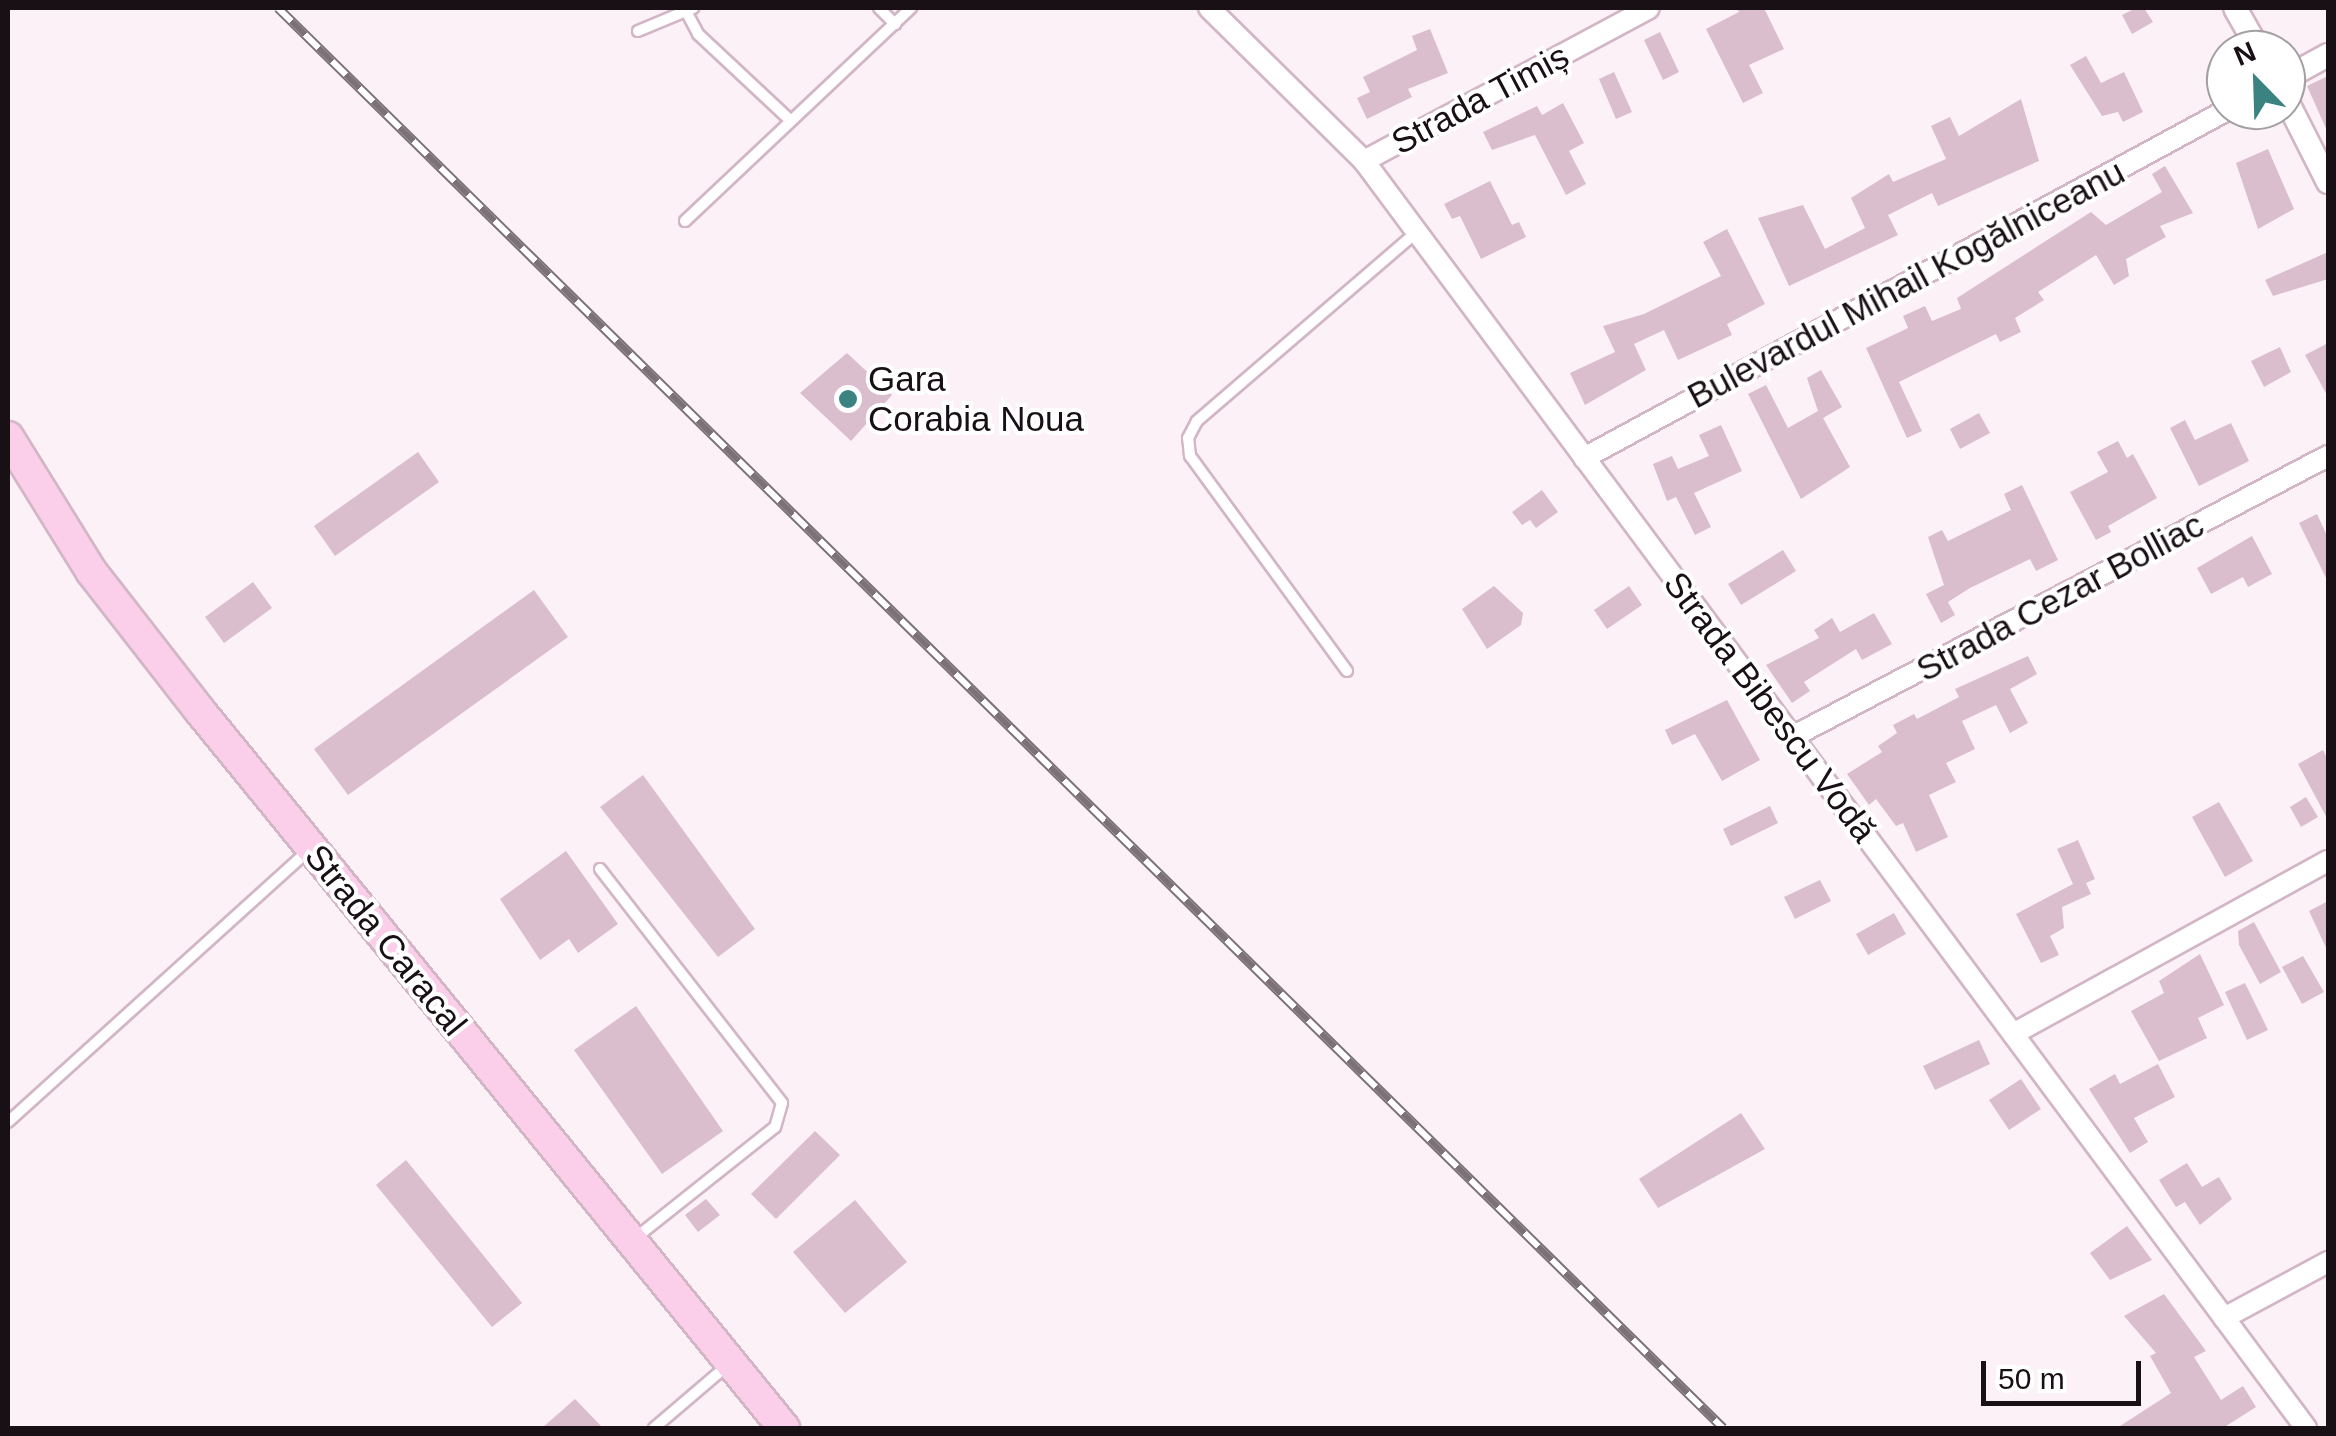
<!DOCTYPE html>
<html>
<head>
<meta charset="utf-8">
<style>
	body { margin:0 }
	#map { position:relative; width:2336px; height:1436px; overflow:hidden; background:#fcf1f7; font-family:Helvetica,sans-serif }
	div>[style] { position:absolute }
	.building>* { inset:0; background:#dabece }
	.roads { filter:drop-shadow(2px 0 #d2b6c6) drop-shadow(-2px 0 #d2b6c6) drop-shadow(0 2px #d2b6c6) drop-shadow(0 -2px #d2b6c6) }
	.service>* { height:10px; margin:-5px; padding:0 5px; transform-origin:5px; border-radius:5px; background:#fff }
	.minor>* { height:20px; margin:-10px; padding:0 10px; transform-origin:10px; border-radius:10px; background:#fff }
	.tertiary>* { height:22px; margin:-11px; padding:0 11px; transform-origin:11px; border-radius:11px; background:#fff }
	.primary>* { height:30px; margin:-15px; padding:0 15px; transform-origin:15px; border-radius:15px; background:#fbceea }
	.rail>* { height:10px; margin-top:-5px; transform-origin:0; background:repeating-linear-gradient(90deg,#fff 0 19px,#7b7177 0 38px); box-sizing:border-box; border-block:2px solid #7b7177 }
	.dots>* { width:28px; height:28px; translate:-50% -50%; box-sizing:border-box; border:5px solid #fff; border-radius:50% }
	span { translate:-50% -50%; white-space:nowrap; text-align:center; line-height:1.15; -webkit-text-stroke:8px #fff; paint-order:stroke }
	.street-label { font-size:35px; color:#191016 }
	.poi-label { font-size:35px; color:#191016 }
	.left { translate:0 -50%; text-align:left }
	.frame { position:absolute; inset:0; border:10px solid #191016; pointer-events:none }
	.north { position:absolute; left:2206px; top:30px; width:100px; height:100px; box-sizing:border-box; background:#fff; border:2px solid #a39fa2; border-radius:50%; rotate:337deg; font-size:28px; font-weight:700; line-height:40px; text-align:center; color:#191016 }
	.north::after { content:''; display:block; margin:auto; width:35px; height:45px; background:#3b8381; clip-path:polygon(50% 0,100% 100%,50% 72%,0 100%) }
	.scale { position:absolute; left:1981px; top:1361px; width:160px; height:45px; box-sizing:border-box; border:5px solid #191016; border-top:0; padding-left:12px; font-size:30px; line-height:35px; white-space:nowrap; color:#191016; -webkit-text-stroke:8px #fff; paint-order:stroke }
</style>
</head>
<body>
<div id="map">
	<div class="building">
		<i style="clip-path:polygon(1737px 8px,1764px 8px,1784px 49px,1749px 65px,1763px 93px,1743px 103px,1706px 29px,1739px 12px)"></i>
		<i style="clip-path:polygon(2136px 8px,2144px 8px,2153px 22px,2132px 34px,2122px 15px)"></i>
		<i style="clip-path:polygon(1430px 29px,1448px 73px,1408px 89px,1412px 97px,1367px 119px,1357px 98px,1370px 92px,1363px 77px,1417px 50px,1412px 36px)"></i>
		<i style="clip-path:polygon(1660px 32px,1679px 72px,1663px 80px,1644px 40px)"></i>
		<i style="clip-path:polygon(2086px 56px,2101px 83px,2124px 72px,2143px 112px,2123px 122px,2118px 112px,2102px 116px,2070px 65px)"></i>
		<i style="clip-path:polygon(1614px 72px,1632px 112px,1616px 119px,1599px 79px)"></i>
		<i style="clip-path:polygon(2328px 76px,2328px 133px,2307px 86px)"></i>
		<i style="clip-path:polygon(2021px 99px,2039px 161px,1938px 206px,1932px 193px,1888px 215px,1898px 235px,1789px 286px,1758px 218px,1803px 205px,1825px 249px,1865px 228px,1851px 198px,1889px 174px,1893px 182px,1946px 159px,1931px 126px,1950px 117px,1959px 136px)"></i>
		<i style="clip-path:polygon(1563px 103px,1584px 143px,1569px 151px,1586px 184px,1566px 195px,1535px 135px,1492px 150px,1483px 132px,1537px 106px,1542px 115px)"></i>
		<i style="clip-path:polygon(2268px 149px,2294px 209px,2258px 229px,2236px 163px)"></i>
		<i style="clip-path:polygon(2165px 166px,2193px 213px,2160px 226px,2166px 237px,2126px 259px,2129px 276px,2114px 285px,2096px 255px,2038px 292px,2044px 300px,2015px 318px,2021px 332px,2000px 342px,1996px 334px,1899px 382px,1922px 431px,1907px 438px,1866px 348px,1908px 328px,1903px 316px,1925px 306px,1932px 321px,1961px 309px,1957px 298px,2091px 212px,2106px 225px,2162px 192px,2152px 174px)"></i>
		<i style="clip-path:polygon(1490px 181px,1512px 225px,1519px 222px,1526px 237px,1481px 259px,1460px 216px,1452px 219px,1444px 204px)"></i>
		<i style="clip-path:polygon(1727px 229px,1765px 304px,1727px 324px,1732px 335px,1678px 360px,1664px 330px,1634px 344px,1646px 370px,1585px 405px,1570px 373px,1615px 352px,1603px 326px,1644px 314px,1721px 276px,1703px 242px)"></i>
		<i style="clip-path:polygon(2328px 252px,2328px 279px,2273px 296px,2265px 280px)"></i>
		<i style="clip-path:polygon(2328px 343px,2328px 397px,2305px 355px)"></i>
		<i style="clip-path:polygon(2280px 347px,2291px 372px,2264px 387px,2251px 361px)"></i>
		<i style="clip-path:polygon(847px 353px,892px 395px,851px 441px,800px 393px)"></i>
		<i style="clip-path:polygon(1821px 370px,1842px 407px,1823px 418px,1850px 467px,1801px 499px,1748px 394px,1766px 385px,1788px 428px,1818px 411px,1807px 378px)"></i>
		<i style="clip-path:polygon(1979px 413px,1990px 433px,1960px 449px,1950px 429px)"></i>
		<i style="clip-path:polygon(2185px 420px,2195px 440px,2231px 423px,2249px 461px,2199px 486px,2170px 428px)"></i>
		<i style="clip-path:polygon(1721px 425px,1742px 471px,1694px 493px,1711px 527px,1695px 535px,1676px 497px,1667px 501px,1653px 464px,1672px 456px,1678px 469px,1709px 456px,1699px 435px)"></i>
		<i style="clip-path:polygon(2118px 441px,2127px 458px,2133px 454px,2157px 498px,2108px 526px,2111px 532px,2096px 540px,2070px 492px,2108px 472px,2097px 452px)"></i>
		<i style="clip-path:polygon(418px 452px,439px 482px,335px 556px,314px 526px)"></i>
		<i style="clip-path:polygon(2022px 485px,2058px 560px,2036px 571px,2030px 559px,1970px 588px,1948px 602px,1955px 615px,1941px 623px,1926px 594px,1944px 585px,1928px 537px,1942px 530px,1948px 541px,2011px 510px,2004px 494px)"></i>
		<i style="clip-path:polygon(1542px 490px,1558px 512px,1536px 528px,1530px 520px,1522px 525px,1512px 512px)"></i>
		<i style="clip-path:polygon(2317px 514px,2328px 538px,2328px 582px,2299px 523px)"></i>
		<i style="clip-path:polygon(2252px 536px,2272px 574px,2248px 587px,2243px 577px,2211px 594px,2197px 568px)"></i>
		<i style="clip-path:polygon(1783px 550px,1796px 571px,1741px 605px,1728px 584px)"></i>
		<i style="clip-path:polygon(253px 582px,272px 608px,224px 643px,205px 617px)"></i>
		<i style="clip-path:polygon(1494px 586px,1523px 613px,1521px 625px,1487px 649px,1462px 609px)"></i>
		<i style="clip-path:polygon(1629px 586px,1642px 605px,1607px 629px,1594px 610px)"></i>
		<i style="clip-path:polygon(534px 590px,568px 637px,348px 795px,314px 749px)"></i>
		<i style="clip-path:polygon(1874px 613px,1892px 644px,1862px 660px,1856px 649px,1804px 682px,1810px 691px,1792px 703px,1766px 665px,1819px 638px,1814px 630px,1832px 618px,1840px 632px)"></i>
		<i style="clip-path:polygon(2028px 656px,2037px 674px,2010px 689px,2028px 723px,2010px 733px,1996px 705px,1962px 721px,1975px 749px,1946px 763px,1956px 782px,1929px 795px,1948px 837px,1916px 852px,1903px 823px,1896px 826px,1876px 799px,1869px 805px,1847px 774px,1882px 752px,1878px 746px,1897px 733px,1893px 725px,1914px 714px,1917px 719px,1959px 697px,1955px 689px)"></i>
		<i style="clip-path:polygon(1727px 700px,1760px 760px,1722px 781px,1695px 734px,1672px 745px,1665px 730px)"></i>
		<i style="clip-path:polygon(2323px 750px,2328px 760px,2328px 820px,2298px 764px)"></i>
		<i style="clip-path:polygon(643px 775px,755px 929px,718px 957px,600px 807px)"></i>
		<i style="clip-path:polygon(2306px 797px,2318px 817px,2301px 827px,2290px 807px)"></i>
		<i style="clip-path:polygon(2219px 802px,2253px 861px,2225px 877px,2192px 817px)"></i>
		<i style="clip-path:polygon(1770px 806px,1778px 823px,1731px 846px,1723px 829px)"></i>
		<i style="clip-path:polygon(2078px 840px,2095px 879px,2086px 883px,2091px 894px,2062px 907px,2064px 928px,2050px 936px,2059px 955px,2041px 963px,2016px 914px,2073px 884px,2057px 849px)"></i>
		<i style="clip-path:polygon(566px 851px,618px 924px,578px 953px,569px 939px,540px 960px,500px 899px)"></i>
		<i style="clip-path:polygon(1820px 880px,1831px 901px,1795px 919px,1784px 897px)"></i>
		<i style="clip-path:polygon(2328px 901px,2328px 952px,2309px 911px)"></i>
		<i style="clip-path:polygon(1894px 913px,1906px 934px,1868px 955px,1856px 934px)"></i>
		<i style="clip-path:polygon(2254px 922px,2281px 972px,2260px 984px,2239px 945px,2238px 931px)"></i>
		<i style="clip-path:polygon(2200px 954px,2224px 1005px,2198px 1018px,2207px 1038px,2159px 1061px,2131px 1011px,2164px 993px,2159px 981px)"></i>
		<i style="clip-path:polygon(2303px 956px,2324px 992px,2302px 1004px,2282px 967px)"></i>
		<i style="clip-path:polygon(2245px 983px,2268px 1030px,2247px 1040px,2225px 992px)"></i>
		<i style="clip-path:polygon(636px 1006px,723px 1131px,662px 1174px,574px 1050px)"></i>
		<i style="clip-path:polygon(1979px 1040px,1990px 1064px,1935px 1090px,1923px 1066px)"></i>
		<i style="clip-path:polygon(2158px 1064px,2175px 1097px,2134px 1118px,2148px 1142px,2130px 1153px,2089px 1089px,2115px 1074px,2120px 1084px)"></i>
		<i style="clip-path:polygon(2021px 1079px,2041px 1109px,2009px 1130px,1989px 1100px)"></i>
		<i style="clip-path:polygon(1741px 1113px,1765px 1149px,1658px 1208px,1639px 1179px)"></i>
		<i style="clip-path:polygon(815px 1131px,840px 1155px,776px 1219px,751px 1194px)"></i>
		<i style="clip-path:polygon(406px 1160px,522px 1303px,492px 1327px,376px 1185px)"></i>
		<i style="clip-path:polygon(2187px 1163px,2202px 1187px,2219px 1177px,2232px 1199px,2200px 1225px,2185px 1202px,2176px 1207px,2159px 1180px)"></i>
		<i style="clip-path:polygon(706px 1199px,720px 1215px,698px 1232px,685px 1215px)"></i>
		<i style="clip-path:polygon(855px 1200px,907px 1262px,845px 1313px,793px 1252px)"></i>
		<i style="clip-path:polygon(2127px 1226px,2152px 1260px,2110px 1280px,2090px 1253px)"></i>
		<i style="clip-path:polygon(2164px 1294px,2206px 1351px,2194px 1357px,2221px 1400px,2243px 1386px,2256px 1407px,2223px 1428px,2117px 1428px,2171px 1393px,2150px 1356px,2156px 1353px,2124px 1316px)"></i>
		<i style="clip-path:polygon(575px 1399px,603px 1428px,542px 1428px)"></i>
	</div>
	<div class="roads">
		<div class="service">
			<i style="left:879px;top:8px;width:23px;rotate:45deg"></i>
			<i style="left:687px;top:13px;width:24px;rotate:62deg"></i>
			<i style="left:698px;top:34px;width:127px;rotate:43.1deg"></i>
			<i style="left:638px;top:31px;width:60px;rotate:-22.7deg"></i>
			<i style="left:685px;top:221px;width:311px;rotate:-43.3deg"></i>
			<i style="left:1347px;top:671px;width:266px;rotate:-126.1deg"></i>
			<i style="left:1190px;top:456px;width:18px;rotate:-96deg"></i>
			<i style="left:1188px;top:438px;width:19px;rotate:-62deg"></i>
			<i style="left:1197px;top:421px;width:290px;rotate:-40.7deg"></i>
			<i style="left:600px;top:869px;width:296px;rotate:52.1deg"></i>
			<i style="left:782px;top:1103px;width:25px;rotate:106deg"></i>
			<i style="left:775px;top:1127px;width:181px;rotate:141.5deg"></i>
			<i style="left:8px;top:1122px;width:407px;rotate:-42.1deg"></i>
			<i style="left:654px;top:1428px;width:99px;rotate:-40.5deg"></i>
		</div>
		<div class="minor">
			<i style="left:1209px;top:8px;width:218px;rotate:44.6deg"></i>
			<i style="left:1364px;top:161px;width:1579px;rotate:53.37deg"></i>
			<i style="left:1364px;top:161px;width:323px;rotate:-28.2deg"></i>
			<i style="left:1584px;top:458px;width:731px;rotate:-28.42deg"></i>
			<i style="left:1792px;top:737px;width:605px;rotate:-27.67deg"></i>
			<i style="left:2013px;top:1034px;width:359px;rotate:-28.8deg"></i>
			<i style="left:2224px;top:1318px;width:118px;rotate:-28.3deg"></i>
		</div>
		<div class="tertiary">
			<i style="left:2235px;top:8px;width:48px;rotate:60.3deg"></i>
			<i style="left:2286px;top:78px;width:48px;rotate:-28.7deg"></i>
			<i style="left:2286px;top:99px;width:93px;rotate:63.2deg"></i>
		</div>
		<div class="primary">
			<i style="left:8px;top:437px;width:158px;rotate:58.2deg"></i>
			<i style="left:91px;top:571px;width:177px;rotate:52.1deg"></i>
			<i style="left:200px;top:711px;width:925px;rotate:50.84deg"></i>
		</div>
	</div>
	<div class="rail">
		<i style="left:278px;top:8px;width:2026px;rotate:44.5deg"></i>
	</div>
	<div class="dots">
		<i style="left:848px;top:399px;background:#3b8381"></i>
	</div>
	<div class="street-label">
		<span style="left:1480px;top:99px;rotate:-28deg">Strada Timiș</span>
		<span style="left:1906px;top:284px;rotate:-28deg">Bulevardul Mihail Kogălniceanu</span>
		<span style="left:2060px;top:597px;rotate:-28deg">Strada Cezar Bolliac</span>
		<span style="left:1770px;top:707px;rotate:53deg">Strada Bibescu Vodă</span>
		<span style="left:386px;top:940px;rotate:51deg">Strada Caracal</span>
	</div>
	<div class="poi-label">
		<span class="left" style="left:868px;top:399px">Gara<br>Corabia Noua</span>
	</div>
	<div class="frame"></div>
	<div class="north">N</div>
	<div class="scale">50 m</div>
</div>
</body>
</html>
